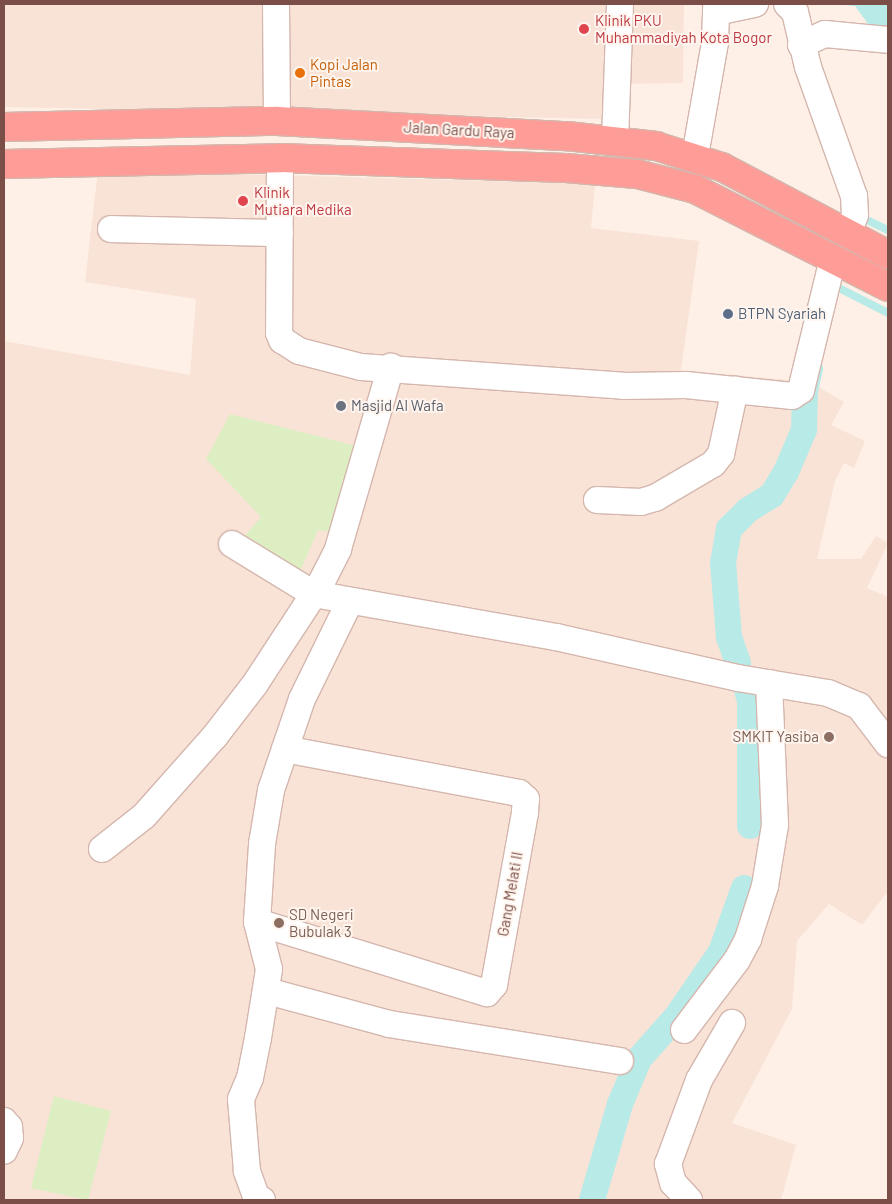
<!DOCTYPE html>
<html>
<head>
<meta charset="utf-8">
<style>
	body { margin:0 }
	#map { position:relative; width:892px; height:1204px; overflow:hidden; background:#fef0e6; font-family:Barlow,sans-serif }
	div>[style] { position:absolute }
	.residential>* { inset:0; background:#f9e3d7 }
	.green>* { inset:0; background:#ddeec2 }
	.water>* { inset:0; background:#b8eae7 }
	.stream>* { height:8px; margin:-4px; padding:0 4px; transform-origin:4px; border-radius:4px; background:#b8eae7 }
	.canal>* { height:26px; margin:-13px; padding:0 13px; transform-origin:13px; border-radius:13px; background:#b8eae7 }
	.roads { filter:drop-shadow(1px 0 #d4b6ad) drop-shadow(-1px 0 #d4b6ad) drop-shadow(0 1px #d4b6ad) drop-shadow(0 -1px #d4b6ad) }
	.minor>* { height:26px; margin:-13px; padding:0 13px; transform-origin:13px; border-radius:13px; background:#fff }
	.highway>* { height:28px; margin:-14px; padding:0 14px; transform-origin:14px; border-radius:14px; background:#fe9d97 }
	.dots>* { width:14px; height:14px; translate:-50% -50%; box-sizing:border-box; border:2px solid #fff5ee; border-radius:50% }
	span { translate:-50% -50%; white-space:nowrap; text-align:center; line-height:1.15; -webkit-text-stroke:4px #fff5ee; paint-order:stroke }
	.health-label { font-size:15px; color:#be3a42 }
	.left { translate:0 -50%; text-align:left }
	.food-label { font-size:15px; color:#c56008 }
	.street-label { font-size:15px; color:#7b4f48 }
	.service-label { font-size:15px; color:#4e5e75 }
	.worship-label { font-size:15px; color:#5b616d }
	.education-label { font-size:15px; color:#785e54 }
	.right { translate:-100% -50%; text-align:right }
	.frame { position:absolute; inset:0; border:5px solid #7b4f48; pointer-events:none }
</style>
</head>
<body>
<div id="map">
	<div class="residential">
		<i style="clip-path:polygon(4px 4px,684px 4px,683px 83px,619px 84px,610px 119px,4px 107px)"></i>
		<i style="clip-path:polygon(98px 170px,595px 184px,591px 228px,699px 241px,681px 370px,810px 382px,844px 402px,831px 425px,865px 441px,854px 468px,844px 463px,835px 481px,817px 559px,861px 559px,876px 536px,888px 543px,867px 588px,888px 597px,888px 891px,862px 925px,829px 904px,797px 941px,792px 1009px,732px 1123px,796px 1145px,781px 1200px,4px 1200px,4px 341px,190px 375px,196px 299px,85px 282px)"></i>
	</div>
	<div class="green">
		<i style="clip-path:polygon(230px 414px,357px 446px,338px 533px,318px 530px,299px 574px,241px 540px,261px 517px,206px 459px)"></i>
		<i style="clip-path:polygon(54px 1096px,111px 1111px,88px 1200px,31px 1188px)"></i>
	</div>
	<div class="water">
		<i style="clip-path:polygon(834px 4px,888px 4px,888px 28px,868px 24px,855px 6px)"></i>
	</div>
	<div class="stream">
		<i style="left:861px;top:217px;width:30px;rotate:26deg"></i>
		<i style="left:831px;top:284px;width:64px;rotate:27deg"></i>
	</div>
	<div class="canal">
		<i style="left:738px;top:663px;width:28px;rotate:-109deg"></i>
		<i style="left:729px;top:637px;width:74px;rotate:-94.6deg"></i>
		<i style="left:723px;top:563px;width:35px;rotate:-80deg"></i>
		<i style="left:729px;top:529px;width:27px;rotate:-45deg"></i>
		<i style="left:748px;top:510px;width:28px;rotate:-32deg"></i>
		<i style="left:772px;top:495px;width:27px;rotate:-59deg"></i>
		<i style="left:786px;top:472px;width:46px;rotate:-66.8deg"></i>
		<i style="left:804px;top:430px;width:40px;rotate:-88.6deg"></i>
		<i style="left:805px;top:390px;width:22px;rotate:-77deg"></i>
		<i style="left:747px;top:690px;width:11px;rotate:75deg"></i>
		<i style="left:750px;top:701px;width:125px;rotate:90deg"></i>
		<i style="left:592px;top:1200px;width:100px;rotate:-73.7deg"></i>
		<i style="left:620px;top:1104px;width:49px;rotate:-67.1deg"></i>
		<i style="left:639px;top:1059px;width:57px;rotate:-48.5deg"></i>
		<i style="left:677px;top:1016px;width:78px;rotate:-55.5deg"></i>
		<i style="left:721px;top:952px;width:68px;rotate:-70.2deg"></i>
	</div>
	<div class="roads">
		<div class="minor">
			<i style="left:276px;top:4px;width:117px;rotate:89.5deg"></i>
			<i style="left:787px;top:4px;width:11px;rotate:45deg"></i>
			<i style="left:795px;top:12px;width:57px;rotate:76.7deg"></i>
			<i style="left:808px;top:67px;width:137px;rotate:70.4deg"></i>
			<i style="left:854px;top:196px;width:19px;rotate:87deg"></i>
			<i style="left:855px;top:215px;width:19px;rotate:111deg"></i>
			<i style="left:716px;top:12px;width:40px;rotate:-12deg"></i>
			<i style="left:801px;top:45px;width:26px;rotate:-25deg"></i>
			<i style="left:825px;top:34px;width:63px;rotate:5.4deg"></i>
			<i style="left:615px;top:141px;width:137px;rotate:-87.9deg"></i>
			<i style="left:695px;top:156px;width:116px;rotate:-80deg"></i>
			<i style="left:715px;top:42px;width:38px;rotate:-88deg"></i>
			<i style="left:280px;top:158px;width:175px;rotate:90.3deg"></i>
			<i style="left:279px;top:333px;width:8px;rotate:67deg"></i>
			<i style="left:282px;top:340px;width:20px;rotate:33deg"></i>
			<i style="left:299px;top:351px;width:64px;rotate:14.5deg"></i>
			<i style="left:361px;top:367px;width:263px;rotate:4.1deg"></i>
			<i style="left:623px;top:386px;width:63px;rotate:-0.9deg"></i>
			<i style="left:686px;top:385px;width:107px;rotate:5.9deg"></i>
			<i style="left:792px;top:396px;width:11px;rotate:-34deg"></i>
			<i style="left:801px;top:390px;width:135px;rotate:-76.3deg"></i>
			<i style="left:111px;top:229px;width:169px;rotate:1.4deg"></i>
			<i style="left:597px;top:500px;width:44px;rotate:2.6deg"></i>
			<i style="left:641px;top:502px;width:15px;rotate:-16deg"></i>
			<i style="left:655px;top:498px;width:67px;rotate:-30.4deg"></i>
			<i style="left:713px;top:464px;width:13px;rotate:-51deg"></i>
			<i style="left:721px;top:454px;width:66px;rotate:-77.8deg"></i>
			<i style="left:232px;top:544px;width:96px;rotate:31.4deg"></i>
			<i style="left:314px;top:594px;width:246px;rotate:10.1deg"></i>
			<i style="left:556px;top:637px;width:187px;rotate:12.7deg"></i>
			<i style="left:738px;top:678px;width:91px;rotate:9.5deg"></i>
			<i style="left:828px;top:693px;width:34px;rotate:23deg"></i>
			<i style="left:859px;top:706px;width:48px;rotate:52.7deg"></i>
			<i style="left:102px;top:849px;width:53px;rotate:-38.2deg"></i>
			<i style="left:144px;top:816px;width:107px;rotate:-48.4deg"></i>
			<i style="left:215px;top:736px;width:66px;rotate:-52.4deg"></i>
			<i style="left:255px;top:684px;width:121px;rotate:-56.8deg"></i>
			<i style="left:321px;top:583px;width:38px;rotate:-63deg"></i>
			<i style="left:338px;top:549px;width:190px;rotate:-73.8deg"></i>
			<i style="left:257px;top:922px;width:241px;rotate:17.2deg"></i>
			<i style="left:487px;top:993px;width:11px;rotate:-49deg"></i>
			<i style="left:494px;top:985px;width:176px;rotate:-79.8deg"></i>
			<i style="left:525px;top:812px;width:13px;rotate:-86deg"></i>
			<i style="left:526px;top:799px;width:9px;rotate:-139deg"></i>
			<i style="left:519px;top:793px;width:238px;rotate:-169.4deg"></i>
			<i style="left:267px;top:991px;width:126px;rotate:15.1deg"></i>
			<i style="left:389px;top:1024px;width:234px;rotate:9.1deg"></i>
			<i style="left:684px;top:1030px;width:88px;rotate:-52.9deg"></i>
			<i style="left:737px;top:960px;width:24px;rotate:-62deg"></i>
			<i style="left:748px;top:939px;width:56px;rotate:-72.2deg"></i>
			<i style="left:765px;top:886px;width:62px;rotate:-80.7deg"></i>
			<i style="left:775px;top:825px;width:142px;rotate:-92.4deg"></i>
			<i style="left:4px;top:1121px;width:8px;rotate:50deg"></i>
			<i style="left:9px;top:1127px;width:11px;rotate:85deg"></i>
			<i style="left:10px;top:1138px;width:14px;rotate:115deg"></i>
			<i style="left:262px;top:1200px;width:5px;rotate:-169deg"></i>
			<i style="left:257px;top:1199px;width:30px;rotate:-110deg"></i>
			<i style="left:247px;top:1171px;width:72px;rotate:-94.8deg"></i>
			<i style="left:241px;top:1099px;width:23px;rotate:-67deg"></i>
			<i style="left:250px;top:1078px;width:41px;rotate:-78.7deg"></i>
			<i style="left:258px;top:1038px;width:70px;rotate:-80.9deg"></i>
			<i style="left:269px;top:969px;width:49px;rotate:-104.3deg"></i>
			<i style="left:257px;top:922px;width:78px;rotate:-86.3deg"></i>
			<i style="left:262px;top:844px;width:55px;rotate:-80.5deg"></i>
			<i style="left:271px;top:790px;width:96px;rotate:-71.2deg"></i>
			<i style="left:302px;top:699px;width:109px;rotate:-63.9deg"></i>
			<i style="left:689px;top:1200px;width:23px;rotate:-133deg"></i>
			<i style="left:673px;top:1183px;width:20px;rotate:-105deg"></i>
			<i style="left:668px;top:1164px;width:90px;rotate:-69.7deg"></i>
			<i style="left:699px;top:1080px;width:66px;rotate:-59.9deg"></i>
		</div>
		<div class="highway">
			<i style="left:4px;top:127px;width:273px;rotate:-1.3deg"></i>
			<i style="left:277px;top:121px;width:290px;rotate:3deg"></i>
			<i style="left:567px;top:136px;width:90px;rotate:6.4deg"></i>
			<i style="left:656px;top:146px;width:69px;rotate:17.7deg"></i>
			<i style="left:722px;top:167px;width:188px;rotate:27.9deg"></i>
			<i style="left:4px;top:164px;width:276px;rotate:-1.2deg"></i>
			<i style="left:280px;top:158px;width:286px;rotate:2deg"></i>
			<i style="left:566px;top:168px;width:71px;rotate:4.8deg"></i>
			<i style="left:637px;top:174px;width:60px;rotate:14.5deg"></i>
			<i style="left:695px;top:189px;width:216px;rotate:26.9deg"></i>
		</div>
	</div>
	<div class="dots">
		<i style="left:584px;top:29px;background:#e0444e"></i>
		<i style="left:300px;top:73px;background:#e8710a"></i>
		<i style="left:243px;top:201px;background:#e0444e"></i>
		<i style="left:728px;top:314px;background:#5c6f8a"></i>
		<i style="left:341px;top:406px;background:#6b7280"></i>
		<i style="left:829px;top:737px;background:#8d6e63"></i>
		<i style="left:279px;top:923px;background:#8d6e63"></i>
	</div>
	<div class="health-label">
		<span class="left" style="left:595px;top:29px">Klinik PKU<br>Muhammadiyah Kota Bogor</span>
		<span class="left" style="left:254px;top:201px">Klinik<br>Mutiara Medika</span>
	</div>
	<div class="food-label">
		<span class="left" style="left:310px;top:73px">Kopi Jalan<br>Pintas</span>
	</div>
	<div class="street-label">
		<span style="left:459px;top:130px;rotate:3deg">Jalan Gardu Raya</span>
		<span style="left:510px;top:894px;rotate:-80deg">Gang Melati II</span>
	</div>
	<div class="service-label">
		<span class="left" style="left:738px;top:314px">BTPN Syariah</span>
	</div>
	<div class="worship-label">
		<span class="left" style="left:351px;top:406px">Masjid Al Wafa</span>
	</div>
	<div class="education-label">
		<span class="right" style="left:819px;top:737px">SMKIT Yasiba</span>
		<span class="left" style="left:289px;top:923px">SD Negeri<br>Bubulak 3</span>
	</div>
	<div class="frame"></div>
</div>
</body>
</html>
